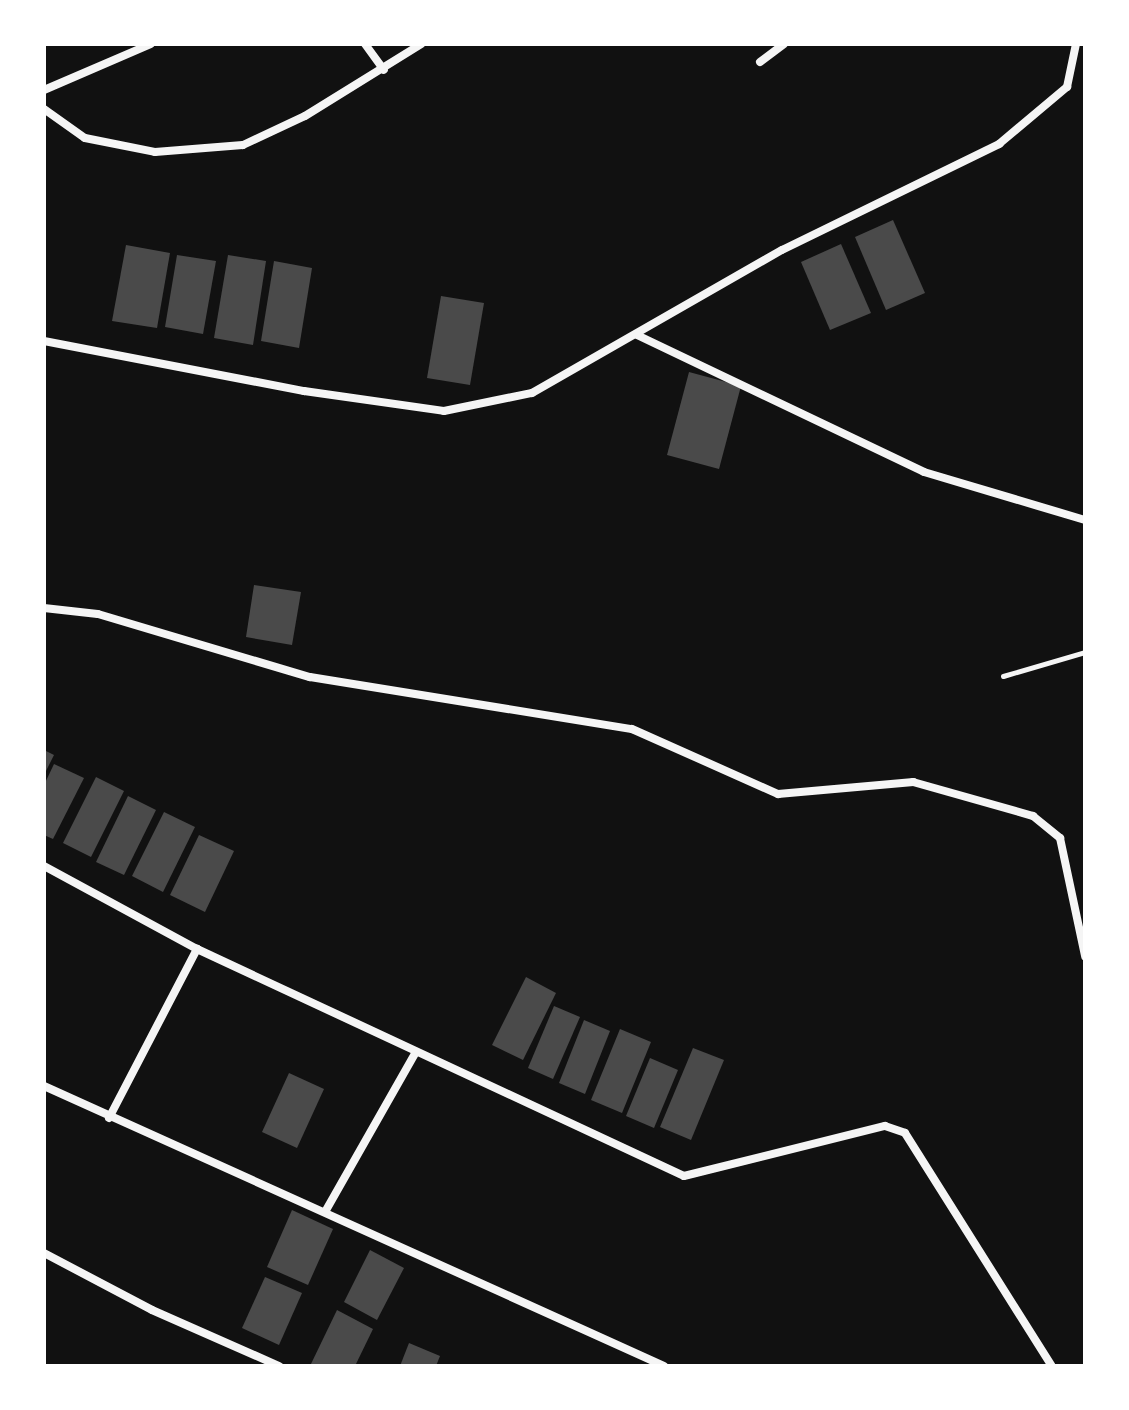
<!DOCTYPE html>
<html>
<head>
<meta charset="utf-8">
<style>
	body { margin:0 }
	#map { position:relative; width:1129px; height:1410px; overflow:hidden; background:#111; font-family:"Space Grotesk",sans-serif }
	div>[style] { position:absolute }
	.building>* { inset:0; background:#4a4a4a }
	.path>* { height:5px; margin:-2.5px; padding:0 2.5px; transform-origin:2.5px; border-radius:2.5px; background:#f5f5f5 }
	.minor>* { height:8px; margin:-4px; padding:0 4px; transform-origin:4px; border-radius:4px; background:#f5f5f5 }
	span { translate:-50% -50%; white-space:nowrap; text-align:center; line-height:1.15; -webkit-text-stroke:6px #fff; paint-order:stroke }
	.frame { position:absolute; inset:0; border:46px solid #fff; pointer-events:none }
</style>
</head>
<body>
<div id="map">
	<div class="building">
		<i style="clip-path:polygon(893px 220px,925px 293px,886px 310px,855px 237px)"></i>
		<i style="clip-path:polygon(841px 244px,871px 313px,830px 330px,801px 262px)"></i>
		<i style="clip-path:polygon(126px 245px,170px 253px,157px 328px,112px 321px)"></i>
		<i style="clip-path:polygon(177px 255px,216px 261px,203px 334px,165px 327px)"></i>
		<i style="clip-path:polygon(228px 255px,266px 261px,253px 345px,214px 338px)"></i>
		<i style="clip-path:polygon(274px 261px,312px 268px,299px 348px,261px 341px)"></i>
		<i style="clip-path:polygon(441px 296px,484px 303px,470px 385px,427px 378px)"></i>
		<i style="clip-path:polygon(689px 372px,741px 386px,719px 469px,667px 455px)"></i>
		<i style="clip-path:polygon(254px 585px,301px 592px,292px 645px,246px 637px)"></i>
		<i style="clip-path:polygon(44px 750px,54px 755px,44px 775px)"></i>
		<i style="clip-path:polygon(54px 764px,84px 778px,53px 839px,44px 835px,44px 785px)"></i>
		<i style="clip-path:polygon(96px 777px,124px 791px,91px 857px,63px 843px)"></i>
		<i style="clip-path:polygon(128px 796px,156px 810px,124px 875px,96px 862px)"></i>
		<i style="clip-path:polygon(164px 812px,195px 827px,163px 892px,132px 876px)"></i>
		<i style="clip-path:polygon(199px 835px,234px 851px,205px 912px,170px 895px)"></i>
		<i style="clip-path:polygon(526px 977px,556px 993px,523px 1060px,492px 1045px)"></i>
		<i style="clip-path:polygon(554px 1006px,580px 1017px,553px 1079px,528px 1068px)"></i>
		<i style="clip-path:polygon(584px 1020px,610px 1031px,585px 1094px,559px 1083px)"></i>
		<i style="clip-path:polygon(620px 1029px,651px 1042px,622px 1113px,591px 1100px)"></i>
		<i style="clip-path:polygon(693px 1048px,724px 1060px,691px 1140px,660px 1127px)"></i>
		<i style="clip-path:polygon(650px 1058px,678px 1070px,654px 1128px,626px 1116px)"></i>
		<i style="clip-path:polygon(289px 1073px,324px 1089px,297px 1148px,262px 1132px)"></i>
		<i style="clip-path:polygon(292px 1210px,333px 1229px,308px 1285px,267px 1267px)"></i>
		<i style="clip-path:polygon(370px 1250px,404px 1268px,377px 1320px,344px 1302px)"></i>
		<i style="clip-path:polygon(265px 1277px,302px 1293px,279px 1345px,242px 1328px)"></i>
		<i style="clip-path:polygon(337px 1310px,373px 1329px,355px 1366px,310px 1366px)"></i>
		<i style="clip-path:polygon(409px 1343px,440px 1356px,436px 1366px,400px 1366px)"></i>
	</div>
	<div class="path">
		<i style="left:1003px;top:676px;width:85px;rotate:-16.3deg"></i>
	</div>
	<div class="minor">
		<i style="left:365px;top:44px;width:32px;rotate:54deg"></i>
		<i style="left:760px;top:62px;width:30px;rotate:-37deg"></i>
		<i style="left:44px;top:90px;width:116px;rotate:-23.3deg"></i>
		<i style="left:44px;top:109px;width:50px;rotate:35.3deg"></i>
		<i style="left:85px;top:138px;width:71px;rotate:11.3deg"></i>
		<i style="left:155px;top:152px;width:88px;rotate:-4.5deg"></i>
		<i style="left:243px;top:145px;width:68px;rotate:-25.1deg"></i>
		<i style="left:305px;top:116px;width:137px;rotate:-31.8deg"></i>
		<i style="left:637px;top:335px;width:318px;rotate:25.5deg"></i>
		<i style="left:924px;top:472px;width:168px;rotate:16.6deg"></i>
		<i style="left:44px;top:341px;width:265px;rotate:10.9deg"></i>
		<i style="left:304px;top:391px;width:141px;rotate:8.1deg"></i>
		<i style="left:444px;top:411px;width:90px;rotate:-11.6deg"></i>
		<i style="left:532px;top:393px;width:288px;rotate:-29.8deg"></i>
		<i style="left:782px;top:250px;width:242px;rotate:-26deg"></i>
		<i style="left:999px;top:144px;width:89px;rotate:-40deg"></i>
		<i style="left:1067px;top:87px;width:44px;rotate:-78.2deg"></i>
		<i style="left:44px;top:608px;width:54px;rotate:6.3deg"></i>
		<i style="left:98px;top:614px;width:221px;rotate:16.6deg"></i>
		<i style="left:310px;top:677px;width:326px;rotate:9.2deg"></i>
		<i style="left:632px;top:729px;width:160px;rotate:24deg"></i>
		<i style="left:778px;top:794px;width:136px;rotate:-5.1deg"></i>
		<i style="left:913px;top:782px;width:125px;rotate:15.8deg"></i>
		<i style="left:1033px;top:816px;width:35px;rotate:39deg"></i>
		<i style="left:1060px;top:838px;width:121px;rotate:78deg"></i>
		<i style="left:44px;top:866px;width:174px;rotate:28.5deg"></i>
		<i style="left:197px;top:949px;width:537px;rotate:24.99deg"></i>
		<i style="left:684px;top:1176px;width:207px;rotate:-14deg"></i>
		<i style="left:885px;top:1126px;width:21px;rotate:19deg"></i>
		<i style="left:905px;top:1133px;width:275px;rotate:57.8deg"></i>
		<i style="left:44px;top:1086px;width:680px;rotate:24.3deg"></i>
		<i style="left:109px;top:1118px;width:191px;rotate:-62.5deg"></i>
		<i style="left:325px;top:1212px;width:184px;rotate:-60.4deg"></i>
		<i style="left:44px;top:1253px;width:122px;rotate:27.8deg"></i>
		<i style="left:152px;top:1310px;width:139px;rotate:23.8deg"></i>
	</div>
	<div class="frame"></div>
</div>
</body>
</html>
